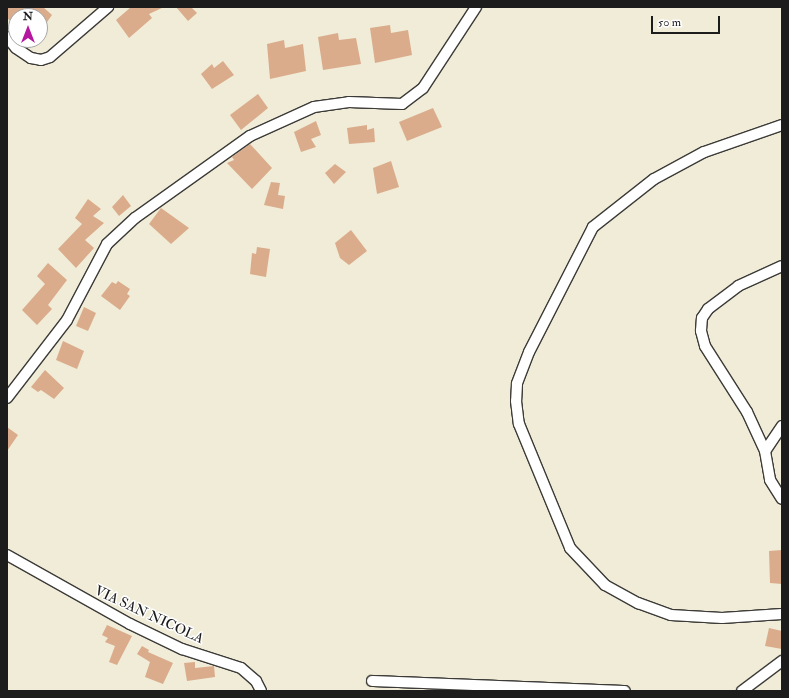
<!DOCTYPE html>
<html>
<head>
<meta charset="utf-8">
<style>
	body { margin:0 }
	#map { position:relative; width:789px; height:698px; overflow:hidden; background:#f0ecd7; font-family:"IM FELL Double Pica",serif }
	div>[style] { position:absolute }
	.building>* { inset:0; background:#daac8b }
	.roads { filter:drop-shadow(1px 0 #3c3b38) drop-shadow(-1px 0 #3c3b38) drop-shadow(0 1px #3c3b38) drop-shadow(0 -1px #3c3b38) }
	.minor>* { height:10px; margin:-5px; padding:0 5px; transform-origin:5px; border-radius:5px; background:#fff }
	span { translate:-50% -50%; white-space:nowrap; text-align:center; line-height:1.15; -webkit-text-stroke:3px #fff; paint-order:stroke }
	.street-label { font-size:14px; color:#1c1c1c }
	.frame { position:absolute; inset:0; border:8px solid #1c1c1c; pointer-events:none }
	.north { position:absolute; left:8px; top:8px; width:40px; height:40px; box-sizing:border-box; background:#fff; border:1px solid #a4a4a4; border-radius:50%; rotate:0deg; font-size:11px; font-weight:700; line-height:16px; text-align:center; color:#1c1c1c }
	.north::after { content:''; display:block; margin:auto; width:14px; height:18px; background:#b5179e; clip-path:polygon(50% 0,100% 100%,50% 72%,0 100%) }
	.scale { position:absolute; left:651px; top:16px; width:69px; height:18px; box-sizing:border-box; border:2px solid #1c1c1c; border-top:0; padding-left:5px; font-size:12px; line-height:14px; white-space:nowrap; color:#1c1c1c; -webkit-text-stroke:3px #fff; paint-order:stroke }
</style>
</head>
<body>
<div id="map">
	<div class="building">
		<i style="clip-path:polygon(7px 7px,43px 7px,52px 15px,40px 32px,40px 16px,16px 16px,16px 26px,7px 18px)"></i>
		<i style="clip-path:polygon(131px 7px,164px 7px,149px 14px,152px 18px,129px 38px,116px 20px)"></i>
		<i style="clip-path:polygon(176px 7px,191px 7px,197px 13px,188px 21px)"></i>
		<i style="clip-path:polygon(390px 25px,391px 33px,408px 30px,412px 55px,375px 63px,370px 28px)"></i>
		<i style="clip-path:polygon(338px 33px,339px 40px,356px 38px,361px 64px,323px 70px,318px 37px)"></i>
		<i style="clip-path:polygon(284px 40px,285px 48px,303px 44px,306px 71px,270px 79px,267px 44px)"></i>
		<i style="clip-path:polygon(223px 61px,234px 75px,212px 89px,201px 74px,212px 64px,214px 68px)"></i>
		<i style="clip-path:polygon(258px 94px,268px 108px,241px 130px,230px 115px)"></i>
		<i style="clip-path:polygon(433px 108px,442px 127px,407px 141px,399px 122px)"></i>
		<i style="clip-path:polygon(316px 121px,321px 135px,311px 139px,316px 147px,301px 152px,294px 132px)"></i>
		<i style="clip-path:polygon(367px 125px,367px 130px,374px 128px,375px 142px,349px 144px,347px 128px)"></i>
		<i style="clip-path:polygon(250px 144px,272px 168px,252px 189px,227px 163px,234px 160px,232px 157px)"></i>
		<i style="clip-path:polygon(391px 161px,399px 187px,377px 194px,373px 168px)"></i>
		<i style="clip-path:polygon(335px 164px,346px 172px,334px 184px,325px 173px)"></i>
		<i style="clip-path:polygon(271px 182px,280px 183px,278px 195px,285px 196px,283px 209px,264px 205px)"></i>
		<i style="clip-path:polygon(123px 195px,131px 206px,119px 216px,112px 207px)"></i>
		<i style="clip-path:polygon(88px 199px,101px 209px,93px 216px,104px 223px,85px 240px,94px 248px,76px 268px,58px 249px,82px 224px,75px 218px)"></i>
		<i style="clip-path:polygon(161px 208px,189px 228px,171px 244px,149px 224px)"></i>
		<i style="clip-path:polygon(351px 230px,367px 251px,349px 265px,340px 258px,335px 243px)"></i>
		<i style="clip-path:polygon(257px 247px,270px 249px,266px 277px,250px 274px,252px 253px,256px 254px)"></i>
		<i style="clip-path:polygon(48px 263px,67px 280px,48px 305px,52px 309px,37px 325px,22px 310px,45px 284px,37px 276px)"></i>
		<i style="clip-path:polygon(118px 281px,130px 289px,127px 294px,130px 296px,120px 310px,101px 296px,112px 282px,116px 284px)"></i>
		<i style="clip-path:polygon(84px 307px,96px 313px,88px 331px,76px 326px)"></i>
		<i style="clip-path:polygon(63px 341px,84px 351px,77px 369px,56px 360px)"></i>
		<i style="clip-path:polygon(45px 370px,64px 388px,54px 399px,41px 390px,38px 392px,31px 387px)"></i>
		<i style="clip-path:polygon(7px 427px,18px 435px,7px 451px)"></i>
		<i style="clip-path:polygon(782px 550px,782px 584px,770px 583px,769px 551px)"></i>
		<i style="clip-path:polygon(107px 625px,132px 636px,117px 665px,109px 662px,115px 646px,105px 642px,108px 638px,102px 635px)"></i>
		<i style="clip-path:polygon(769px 628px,782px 631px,782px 649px,765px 646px)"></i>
		<i style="clip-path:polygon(142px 646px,149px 650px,148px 652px,173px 663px,163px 684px,145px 677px,150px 662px,137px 654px)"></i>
		<i style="clip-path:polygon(195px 662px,195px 668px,214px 666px,215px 677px,187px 681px,184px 663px)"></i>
	</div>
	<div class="roads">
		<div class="minor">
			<i style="left:7px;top:37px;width:14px;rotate:51deg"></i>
			<i style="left:16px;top:48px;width:18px;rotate:34deg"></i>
			<i style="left:31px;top:58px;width:10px;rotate:11deg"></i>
			<i style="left:41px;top:60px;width:9px;rotate:-18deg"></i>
			<i style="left:50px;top:57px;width:77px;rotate:-40.8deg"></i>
			<i style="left:782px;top:125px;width:83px;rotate:160.9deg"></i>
			<i style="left:704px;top:152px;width:57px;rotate:151.6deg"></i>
			<i style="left:654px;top:179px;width:78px;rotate:141.8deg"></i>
			<i style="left:593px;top:227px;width:140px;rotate:117.1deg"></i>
			<i style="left:529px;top:352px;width:34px;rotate:111deg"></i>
			<i style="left:517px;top:384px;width:17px;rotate:93deg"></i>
			<i style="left:516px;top:401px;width:23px;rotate:83deg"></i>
			<i style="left:519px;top:424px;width:134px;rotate:67.6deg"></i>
			<i style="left:570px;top:548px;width:51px;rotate:46.6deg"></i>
			<i style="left:605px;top:585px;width:38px;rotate:29deg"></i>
			<i style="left:638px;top:603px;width:35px;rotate:20deg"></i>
			<i style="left:671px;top:615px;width:51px;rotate:3.4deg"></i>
			<i style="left:722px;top:618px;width:60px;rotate:-3.8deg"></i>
			<i style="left:7px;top:398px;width:98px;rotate:-52.4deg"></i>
			<i style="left:67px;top:320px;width:86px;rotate:-62.2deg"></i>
			<i style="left:107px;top:244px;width:38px;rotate:-43deg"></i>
			<i style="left:135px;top:218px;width:141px;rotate:-35.5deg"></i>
			<i style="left:250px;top:136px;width:70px;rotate:-24.4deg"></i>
			<i style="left:314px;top:107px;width:35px;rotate:-8deg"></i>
			<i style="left:349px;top:102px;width:53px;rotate:2.2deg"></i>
			<i style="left:402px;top:104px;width:26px;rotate:-37deg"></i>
			<i style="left:423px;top:88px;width:97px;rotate:-56.8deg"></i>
			<i style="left:782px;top:426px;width:30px;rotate:124deg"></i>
			<i style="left:765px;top:451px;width:29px;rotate:80deg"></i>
			<i style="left:770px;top:480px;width:22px;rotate:58deg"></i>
			<i style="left:765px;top:451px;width:43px;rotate:-114.8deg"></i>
			<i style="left:747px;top:412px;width:78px;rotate:-122.5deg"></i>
			<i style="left:705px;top:346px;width:16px;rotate:-105deg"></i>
			<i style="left:701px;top:331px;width:13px;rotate:-86deg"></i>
			<i style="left:702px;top:318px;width:11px;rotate:-56deg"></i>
			<i style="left:708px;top:309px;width:38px;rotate:-37deg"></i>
			<i style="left:738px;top:286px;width:48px;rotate:-24.4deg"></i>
			<i style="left:7px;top:555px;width:141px;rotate:29.3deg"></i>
			<i style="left:130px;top:624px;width:58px;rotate:25.7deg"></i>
			<i style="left:182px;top:649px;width:62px;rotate:17.9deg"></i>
			<i style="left:241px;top:668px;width:20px;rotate:41deg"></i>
			<i style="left:256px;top:681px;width:11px;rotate:63deg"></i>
			<i style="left:372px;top:681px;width:253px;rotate:2.3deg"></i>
			<i style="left:742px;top:691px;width:50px;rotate:-36.9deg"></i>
		</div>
	</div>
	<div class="street-label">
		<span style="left:149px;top:615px;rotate:25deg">VIA SAN NICOLA</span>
	</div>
	<div class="frame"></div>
	<div class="north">N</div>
	<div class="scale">50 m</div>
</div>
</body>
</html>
